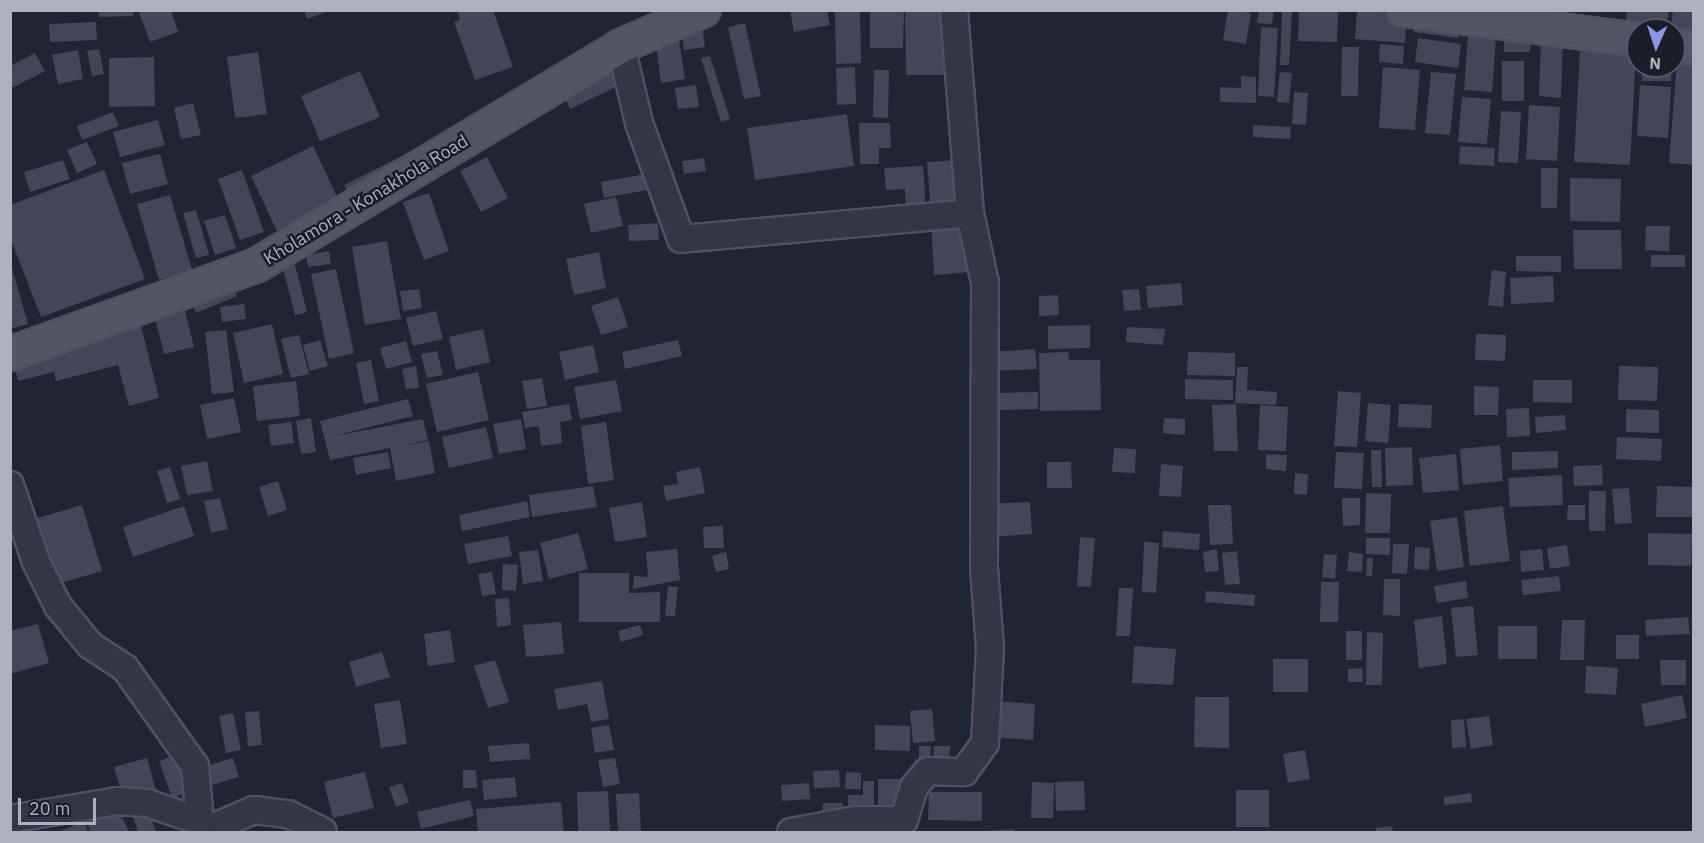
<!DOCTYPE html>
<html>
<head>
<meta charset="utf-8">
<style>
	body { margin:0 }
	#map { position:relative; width:1704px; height:843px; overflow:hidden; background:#212432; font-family:"IBM Plex Sans",sans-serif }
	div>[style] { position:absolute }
	.building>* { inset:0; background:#434656 }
	.roads { filter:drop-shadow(2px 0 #4f515e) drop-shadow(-2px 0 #4f515e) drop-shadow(0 2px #4f515e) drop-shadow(0 -2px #4f515e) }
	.minor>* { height:26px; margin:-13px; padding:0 13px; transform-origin:13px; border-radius:13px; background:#343643 }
	.major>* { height:32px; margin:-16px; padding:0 16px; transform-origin:16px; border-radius:16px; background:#525563 }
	span { translate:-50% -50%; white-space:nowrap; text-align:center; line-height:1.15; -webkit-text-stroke:5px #1a1c27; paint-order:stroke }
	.street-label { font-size:18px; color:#aeb0c0 }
	.frame { position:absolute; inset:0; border:12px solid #aeb0c0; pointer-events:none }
	.north { position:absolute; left:1626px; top:18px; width:60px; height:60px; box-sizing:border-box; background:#1a1c27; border:2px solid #555764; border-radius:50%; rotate:183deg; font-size:16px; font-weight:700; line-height:24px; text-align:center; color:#aeb0c0 }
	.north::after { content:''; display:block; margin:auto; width:21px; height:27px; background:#8b96e8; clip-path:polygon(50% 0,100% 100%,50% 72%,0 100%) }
	.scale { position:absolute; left:18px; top:798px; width:78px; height:27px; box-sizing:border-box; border:3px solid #aeb0c0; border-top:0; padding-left:8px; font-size:18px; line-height:21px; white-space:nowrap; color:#aeb0c0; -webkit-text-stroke:4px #1a1c27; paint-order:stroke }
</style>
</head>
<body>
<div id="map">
	<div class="building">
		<i style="clip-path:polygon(99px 10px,133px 10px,133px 16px,99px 17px)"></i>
		<i style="clip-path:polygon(138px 10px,171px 10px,178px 32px,150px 42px)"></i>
		<i style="clip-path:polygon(304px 10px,329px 10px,329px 11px,307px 19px)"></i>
		<i style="clip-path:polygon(457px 10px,493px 10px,513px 67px,475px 80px,454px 22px,460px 20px)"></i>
		<i style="clip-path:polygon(790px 10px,827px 10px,830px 25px,794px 32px)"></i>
		<i style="clip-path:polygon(860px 10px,861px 63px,836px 64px,835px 11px)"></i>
		<i style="clip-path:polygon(870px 10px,904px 10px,903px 48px,870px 48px)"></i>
		<i style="clip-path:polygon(905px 10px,946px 10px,946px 75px,906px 75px)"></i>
		<i style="clip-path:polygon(1228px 10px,1251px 13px,1246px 44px,1223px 40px)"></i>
		<i style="clip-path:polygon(1259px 10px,1274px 10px,1272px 24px,1257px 23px)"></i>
		<i style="clip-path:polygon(1299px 10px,1338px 11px,1337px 42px,1298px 41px)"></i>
		<i style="clip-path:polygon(1357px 10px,1407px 14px,1405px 43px,1355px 39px)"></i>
		<i style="clip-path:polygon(1627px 10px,1669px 10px,1667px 25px,1626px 20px)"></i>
		<i style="clip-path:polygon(1673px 10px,1694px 10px,1694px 31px,1671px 27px)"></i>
		<i style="clip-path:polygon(1282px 12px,1292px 12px,1289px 65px,1280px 65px)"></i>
		<i style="clip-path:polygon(1416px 18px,1460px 24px,1458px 38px,1414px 32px)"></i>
		<i style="clip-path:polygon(96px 22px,97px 40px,50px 42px,49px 24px)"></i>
		<i style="clip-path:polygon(745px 23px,761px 96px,744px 99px,728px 27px)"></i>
		<i style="clip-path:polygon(702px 24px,705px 47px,684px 50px,681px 27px)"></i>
		<i style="clip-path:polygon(1261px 27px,1278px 28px,1274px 97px,1258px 96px)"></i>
		<i style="clip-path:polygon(1504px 30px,1530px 30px,1530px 52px,1504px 52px)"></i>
		<i style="clip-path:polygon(1541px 34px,1563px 35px,1561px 98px,1539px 96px)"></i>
		<i style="clip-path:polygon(1468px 36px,1496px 38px,1492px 92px,1464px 90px)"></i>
		<i style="clip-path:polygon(1418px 38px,1461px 44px,1458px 68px,1415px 62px)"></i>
		<i style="clip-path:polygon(679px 40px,685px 79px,661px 83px,656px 44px)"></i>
		<i style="clip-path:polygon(1380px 44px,1404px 46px,1403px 64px,1379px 62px)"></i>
		<i style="clip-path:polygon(1342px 47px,1359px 47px,1358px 96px,1341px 96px)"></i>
		<i style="clip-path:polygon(99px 49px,104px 74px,92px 76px,87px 51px)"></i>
		<i style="clip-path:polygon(78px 50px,83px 79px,58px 84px,52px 55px)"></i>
		<i style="clip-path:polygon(1580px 50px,1636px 53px,1630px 165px,1574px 162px)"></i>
		<i style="clip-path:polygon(258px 52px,267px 114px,235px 118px,227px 57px)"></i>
		<i style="clip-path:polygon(35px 53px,45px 71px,10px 89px,10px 66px)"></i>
		<i style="clip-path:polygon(710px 56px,730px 119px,721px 122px,701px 58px)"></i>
		<i style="clip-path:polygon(154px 57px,155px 106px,109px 107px,109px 58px)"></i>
		<i style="clip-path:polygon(1502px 61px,1524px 61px,1524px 101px,1502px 101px)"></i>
		<i style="clip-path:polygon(1677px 61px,1694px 63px,1694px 165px,1669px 163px)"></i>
		<i style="clip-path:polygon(612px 65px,622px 84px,570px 109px,561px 90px)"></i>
		<i style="clip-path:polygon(1642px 66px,1672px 66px,1671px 81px,1642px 81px)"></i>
		<i style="clip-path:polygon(855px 67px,856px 104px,837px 105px,836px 68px)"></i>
		<i style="clip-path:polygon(1383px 67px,1420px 70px,1415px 130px,1379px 128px)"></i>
		<i style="clip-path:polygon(874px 70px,889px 70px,888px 118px,873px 117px)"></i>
		<i style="clip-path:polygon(360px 71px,380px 117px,320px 141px,301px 96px)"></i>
		<i style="clip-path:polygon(1280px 72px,1292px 73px,1289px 103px,1277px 102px)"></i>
		<i style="clip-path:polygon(1431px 72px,1456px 74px,1450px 135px,1425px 133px)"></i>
		<i style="clip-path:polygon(1241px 76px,1256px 77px,1256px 103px,1220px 102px,1220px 87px,1241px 88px)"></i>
		<i style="clip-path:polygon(696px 85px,699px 107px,678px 109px,675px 88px)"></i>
		<i style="clip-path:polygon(1640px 85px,1671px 87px,1668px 138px,1637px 136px)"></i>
		<i style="clip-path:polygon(1294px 92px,1308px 93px,1306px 125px,1292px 124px)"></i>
		<i style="clip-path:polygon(1462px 97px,1491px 99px,1487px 144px,1458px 142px)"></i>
		<i style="clip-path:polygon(193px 103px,201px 135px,181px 139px,174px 108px)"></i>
		<i style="clip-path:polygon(1529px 105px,1560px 107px,1557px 161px,1526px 159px)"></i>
		<i style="clip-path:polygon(1501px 111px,1521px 112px,1518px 163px,1498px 162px)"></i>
		<i style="clip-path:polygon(113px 112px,119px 126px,82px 140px,77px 126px)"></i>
		<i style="clip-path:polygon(847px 114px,854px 166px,755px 180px,747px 128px)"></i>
		<i style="clip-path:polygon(158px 120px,165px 145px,120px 157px,113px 132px)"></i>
		<i style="clip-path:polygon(859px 123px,890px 123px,891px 148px,879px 148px,879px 164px,860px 164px)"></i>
		<i style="clip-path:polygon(1253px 125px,1291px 127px,1290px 139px,1253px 137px)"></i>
		<i style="clip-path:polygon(87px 142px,97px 164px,77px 173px,67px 150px)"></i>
		<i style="clip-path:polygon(313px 146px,339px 201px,277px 231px,251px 176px)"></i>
		<i style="clip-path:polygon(1460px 146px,1495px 148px,1494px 166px,1459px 164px)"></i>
		<i style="clip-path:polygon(160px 154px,168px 184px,130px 194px,122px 163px)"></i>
		<i style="clip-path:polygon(402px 156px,410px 171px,352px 201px,344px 185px)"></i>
		<i style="clip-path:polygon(487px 157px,508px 198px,481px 212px,460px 171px)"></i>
		<i style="clip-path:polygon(704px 158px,706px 171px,684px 174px,682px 161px)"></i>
		<i style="clip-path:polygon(63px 160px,70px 179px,30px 192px,24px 172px)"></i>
		<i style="clip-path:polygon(956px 160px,959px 210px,931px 212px,927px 162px)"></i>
		<i style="clip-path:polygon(923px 166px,926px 210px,906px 211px,905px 189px,886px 190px,884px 168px)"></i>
		<i style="clip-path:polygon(1541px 168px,1558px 168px,1557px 208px,1541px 208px)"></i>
		<i style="clip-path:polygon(104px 170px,145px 279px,41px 317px,10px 237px,10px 205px)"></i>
		<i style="clip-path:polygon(242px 170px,264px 232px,240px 240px,218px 179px)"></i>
		<i style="clip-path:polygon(645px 174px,647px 190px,604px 198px,601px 182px)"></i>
		<i style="clip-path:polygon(1570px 178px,1621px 179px,1620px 222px,1570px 221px)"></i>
		<i style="clip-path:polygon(429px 193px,449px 251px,424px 260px,403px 202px)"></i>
		<i style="clip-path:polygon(170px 195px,192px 270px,159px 280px,137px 204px)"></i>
		<i style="clip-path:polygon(616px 197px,623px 226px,591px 233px,584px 204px)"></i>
		<i style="clip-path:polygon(196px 210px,209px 255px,196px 258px,183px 213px)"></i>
		<i style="clip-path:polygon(225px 215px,236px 248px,215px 255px,204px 221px)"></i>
		<i style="clip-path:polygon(967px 220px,970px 272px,934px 275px,931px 222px)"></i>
		<i style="clip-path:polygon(658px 223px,659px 240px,629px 241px,628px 225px)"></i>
		<i style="clip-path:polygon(1646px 226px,1670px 226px,1669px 251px,1645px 250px)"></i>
		<i style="clip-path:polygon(1573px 230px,1621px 230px,1622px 269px,1574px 269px)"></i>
		<i style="clip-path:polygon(387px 241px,401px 319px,365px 325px,352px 247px)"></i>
		<i style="clip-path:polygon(329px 251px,331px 264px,308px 267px,306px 255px)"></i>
		<i style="clip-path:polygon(599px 252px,606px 288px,574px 295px,566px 259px)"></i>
		<i style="clip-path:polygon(1651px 255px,1685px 255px,1685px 267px,1651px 267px)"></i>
		<i style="clip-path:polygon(1516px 256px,1561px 256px,1561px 272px,1516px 271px)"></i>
		<i style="clip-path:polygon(10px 261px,28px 324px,10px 329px)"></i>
		<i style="clip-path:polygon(294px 261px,307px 312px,295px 315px,282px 265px)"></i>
		<i style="clip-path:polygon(336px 269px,354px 353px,329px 359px,311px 274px)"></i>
		<i style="clip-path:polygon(1492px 270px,1506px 272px,1503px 307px,1488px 305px)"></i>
		<i style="clip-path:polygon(1553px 276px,1554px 302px,1511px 304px,1510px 278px)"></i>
		<i style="clip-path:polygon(229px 279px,237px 296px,196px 313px,189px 296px)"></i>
		<i style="clip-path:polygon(1181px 283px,1183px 305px,1148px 308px,1146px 286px)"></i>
		<i style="clip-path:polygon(419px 289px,422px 308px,403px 311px,400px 291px)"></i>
		<i style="clip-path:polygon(1139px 289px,1141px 310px,1124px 311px,1122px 290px)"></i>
		<i style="clip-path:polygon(1058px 295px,1059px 315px,1039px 316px,1039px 296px)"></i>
		<i style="clip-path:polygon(618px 297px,628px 327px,601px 335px,591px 306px)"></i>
		<i style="clip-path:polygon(244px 304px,246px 319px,222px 322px,220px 307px)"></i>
		<i style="clip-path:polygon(184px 307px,194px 347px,164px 354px,154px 314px)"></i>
		<i style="clip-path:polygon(436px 311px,443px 339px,413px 346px,406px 318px)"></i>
		<i style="clip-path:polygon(139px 318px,159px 398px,129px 406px,118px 365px,56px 381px,54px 372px,18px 381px,12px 356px)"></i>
		<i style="clip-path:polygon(272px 324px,283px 374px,244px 383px,233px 333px)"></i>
		<i style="clip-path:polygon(1090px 325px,1090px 348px,1048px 349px,1048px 326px)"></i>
		<i style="clip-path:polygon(1127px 327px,1165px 329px,1163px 345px,1126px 342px)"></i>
		<i style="clip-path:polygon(483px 329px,490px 362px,456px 370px,449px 337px)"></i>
		<i style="clip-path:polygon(226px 330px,234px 392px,212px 394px,205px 332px)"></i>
		<i style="clip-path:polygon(1476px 334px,1506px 335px,1505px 361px,1475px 360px)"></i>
		<i style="clip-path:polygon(299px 335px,309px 374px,291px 378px,281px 339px)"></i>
		<i style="clip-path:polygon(320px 340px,328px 366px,310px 371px,303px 345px)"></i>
		<i style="clip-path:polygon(678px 340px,682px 356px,625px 369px,622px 352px)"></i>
		<i style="clip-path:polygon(406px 341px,412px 362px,386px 369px,380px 348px)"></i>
		<i style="clip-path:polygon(593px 345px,599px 372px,565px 380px,559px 352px)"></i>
		<i style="clip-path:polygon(1035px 349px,1037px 369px,991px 371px,990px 352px)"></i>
		<i style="clip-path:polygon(437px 351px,443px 375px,427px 378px,421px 354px)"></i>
		<i style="clip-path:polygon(1068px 352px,1069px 360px,1100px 360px,1101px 410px,1040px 411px,1039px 353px)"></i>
		<i style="clip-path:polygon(1188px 352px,1235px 353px,1235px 376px,1187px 375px)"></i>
		<i style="clip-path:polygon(371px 360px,379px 401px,364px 404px,356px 363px)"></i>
		<i style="clip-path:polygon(416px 366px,419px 388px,406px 389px,402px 369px)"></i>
		<i style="clip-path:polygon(1619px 366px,1658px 367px,1657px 401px,1618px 400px)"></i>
		<i style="clip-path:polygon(1237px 367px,1248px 367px,1247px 390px,1277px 392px,1276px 405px,1235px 403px)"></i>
		<i style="clip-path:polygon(478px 372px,489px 420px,437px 432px,426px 384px)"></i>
		<i style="clip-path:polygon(542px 378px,547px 406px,527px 409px,522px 381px)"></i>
		<i style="clip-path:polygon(1185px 379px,1233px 380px,1233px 400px,1185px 399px)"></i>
		<i style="clip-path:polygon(616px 380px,622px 411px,580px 419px,574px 387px)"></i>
		<i style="clip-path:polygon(1533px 380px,1572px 380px,1572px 403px,1533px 402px)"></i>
		<i style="clip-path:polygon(296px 381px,300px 416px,257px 421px,253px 386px)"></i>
		<i style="clip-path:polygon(1474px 386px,1499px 387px,1498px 415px,1474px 415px)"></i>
		<i style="clip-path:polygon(1338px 391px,1361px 393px,1357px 447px,1334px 446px)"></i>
		<i style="clip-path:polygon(1038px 392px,1038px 409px,989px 410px,988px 393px)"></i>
		<i style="clip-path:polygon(234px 398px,241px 432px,207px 439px,200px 405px)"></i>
		<i style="clip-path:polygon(408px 399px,413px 416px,334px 436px,423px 419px,428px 440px,402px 446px,429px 441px,435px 473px,396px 481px,390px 448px,330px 460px,320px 421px)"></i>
		<i style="clip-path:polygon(1368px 403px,1391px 405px,1388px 443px,1365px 441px)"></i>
		<i style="clip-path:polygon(569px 404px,572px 420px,560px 422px,562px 443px,541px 446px,539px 426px,525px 428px,522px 412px)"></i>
		<i style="clip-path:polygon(1236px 404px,1238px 451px,1214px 451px,1212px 405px)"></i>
		<i style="clip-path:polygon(1399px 404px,1432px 405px,1431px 428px,1398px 427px)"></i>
		<i style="clip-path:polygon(1260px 405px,1288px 407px,1286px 451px,1258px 450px)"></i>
		<i style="clip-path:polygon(1529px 408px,1530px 436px,1507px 437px,1506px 409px)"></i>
		<i style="clip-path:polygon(1626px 409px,1659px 410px,1659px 433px,1626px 432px)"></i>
		<i style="clip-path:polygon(1565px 415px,1566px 430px,1536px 433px,1535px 417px)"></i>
		<i style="clip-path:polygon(311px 418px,316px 452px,301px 454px,296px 421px)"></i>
		<i style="clip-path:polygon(1164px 418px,1185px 419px,1185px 435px,1163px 433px)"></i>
		<i style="clip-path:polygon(521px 419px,526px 449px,499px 454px,493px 424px)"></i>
		<i style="clip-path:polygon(291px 422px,294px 443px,271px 446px,268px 425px)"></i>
		<i style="clip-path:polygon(606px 422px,614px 480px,588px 484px,581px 426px)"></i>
		<i style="clip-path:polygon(486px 427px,493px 458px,449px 468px,442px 437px)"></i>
		<i style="clip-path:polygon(1617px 437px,1662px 439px,1661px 461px,1616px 459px)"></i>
		<i style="clip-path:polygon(1500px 445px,1503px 481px,1463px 485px,1460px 449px)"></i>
		<i style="clip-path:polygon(1412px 447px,1413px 485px,1386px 486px,1385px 448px)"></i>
		<i style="clip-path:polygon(1114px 448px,1136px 449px,1135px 473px,1112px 472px)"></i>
		<i style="clip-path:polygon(1371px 450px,1381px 450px,1382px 487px,1372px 487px)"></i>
		<i style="clip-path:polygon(1558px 451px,1558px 468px,1512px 470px,1512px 452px)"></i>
		<i style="clip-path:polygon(388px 452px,391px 468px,356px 475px,353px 458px)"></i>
		<i style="clip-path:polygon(1336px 452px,1364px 453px,1362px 489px,1334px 488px)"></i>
		<i style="clip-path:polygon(1266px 454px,1287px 455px,1286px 471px,1266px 469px)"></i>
		<i style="clip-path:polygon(1456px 454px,1459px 490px,1423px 493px,1419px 458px)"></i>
		<i style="clip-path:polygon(207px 461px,213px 491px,187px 495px,181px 466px)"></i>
		<i style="clip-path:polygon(1047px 462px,1071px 462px,1072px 488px,1047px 488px)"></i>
		<i style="clip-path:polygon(1161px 464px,1183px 466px,1181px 497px,1159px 496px)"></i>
		<i style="clip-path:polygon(1602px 465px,1603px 485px,1574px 486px,1573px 466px)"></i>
		<i style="clip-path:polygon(170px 467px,180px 499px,167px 503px,157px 471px)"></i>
		<i style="clip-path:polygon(700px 467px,705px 493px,666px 501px,663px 486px,678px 484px,676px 472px)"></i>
		<i style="clip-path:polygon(1295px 473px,1308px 474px,1307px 495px,1294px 494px)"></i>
		<i style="clip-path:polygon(1562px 475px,1563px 505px,1510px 507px,1508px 478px)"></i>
		<i style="clip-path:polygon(278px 481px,287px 510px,268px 516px,259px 487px)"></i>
		<i style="clip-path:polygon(593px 486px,597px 507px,532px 517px,529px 495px)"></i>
		<i style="clip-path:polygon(1657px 486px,1694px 487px,1694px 517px,1656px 517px)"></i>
		<i style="clip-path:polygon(1629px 488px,1632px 523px,1615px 524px,1612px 489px)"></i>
		<i style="clip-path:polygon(1589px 491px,1606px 491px,1605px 531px,1589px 531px)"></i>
		<i style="clip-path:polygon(1366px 493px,1391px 494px,1390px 533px,1365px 533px)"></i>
		<i style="clip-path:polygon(220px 498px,228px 529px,211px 533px,204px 501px)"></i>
		<i style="clip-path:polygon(1342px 498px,1360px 498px,1360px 525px,1343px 526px)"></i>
		<i style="clip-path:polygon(527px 501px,530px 517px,462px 531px,459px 515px)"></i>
		<i style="clip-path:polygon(642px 502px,647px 537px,615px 542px,609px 508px)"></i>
		<i style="clip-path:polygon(1030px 502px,1032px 534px,991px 537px,988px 504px)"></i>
		<i style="clip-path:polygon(82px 505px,102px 571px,51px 586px,31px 520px)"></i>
		<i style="clip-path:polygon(1208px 505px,1231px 505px,1233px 544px,1210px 545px)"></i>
		<i style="clip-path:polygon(1568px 505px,1585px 505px,1585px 520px,1567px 520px)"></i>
		<i style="clip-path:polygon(184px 506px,194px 536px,133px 557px,123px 527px)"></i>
		<i style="clip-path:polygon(1503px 506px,1510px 561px,1470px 566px,1464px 511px)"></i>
		<i style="clip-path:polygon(1457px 517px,1464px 567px,1437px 571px,1430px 521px)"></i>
		<i style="clip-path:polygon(723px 526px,724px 548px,704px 548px,703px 527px)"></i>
		<i style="clip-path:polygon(1163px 531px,1200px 534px,1199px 550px,1162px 547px)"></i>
		<i style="clip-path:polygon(578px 533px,588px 569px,549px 579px,540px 543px)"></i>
		<i style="clip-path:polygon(1648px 533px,1692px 534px,1691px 566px,1648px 565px)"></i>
		<i style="clip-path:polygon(508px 536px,512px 556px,468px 564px,464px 544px)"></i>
		<i style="clip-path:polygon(1080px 537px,1095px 538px,1091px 587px,1077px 586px)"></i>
		<i style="clip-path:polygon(1366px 538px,1390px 538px,1390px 555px,1366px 554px)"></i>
		<i style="clip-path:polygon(1144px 542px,1159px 543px,1156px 593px,1142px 592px)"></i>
		<i style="clip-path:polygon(1393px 544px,1409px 544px,1407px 574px,1392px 573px)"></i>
		<i style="clip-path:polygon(1567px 545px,1570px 566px,1550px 569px,1547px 548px)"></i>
		<i style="clip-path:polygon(1415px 547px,1430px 548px,1429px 570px,1414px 569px)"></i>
		<i style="clip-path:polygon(677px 549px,680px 580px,633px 589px,634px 576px,648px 577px,646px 552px)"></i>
		<i style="clip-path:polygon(1217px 549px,1219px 571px,1205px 572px,1203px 552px)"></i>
		<i style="clip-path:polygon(1542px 549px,1544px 570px,1521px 572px,1520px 551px)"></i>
		<i style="clip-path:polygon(538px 550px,543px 581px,523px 584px,519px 552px)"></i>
		<i style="clip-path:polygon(1237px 551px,1240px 584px,1225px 585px,1222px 553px)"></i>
		<i style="clip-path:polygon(726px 552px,729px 569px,716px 572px,712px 556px)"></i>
		<i style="clip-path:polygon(1349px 552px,1363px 554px,1362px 572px,1347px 571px)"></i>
		<i style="clip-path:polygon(1324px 554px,1337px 555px,1335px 579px,1322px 577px)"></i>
		<i style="clip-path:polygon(1367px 558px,1373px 558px,1372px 576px,1366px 576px)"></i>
		<i style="clip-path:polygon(503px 564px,518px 565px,516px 591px,502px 590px)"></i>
		<i style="clip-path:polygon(492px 572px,496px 594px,482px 596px,478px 574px)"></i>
		<i style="clip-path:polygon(579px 573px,629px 573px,629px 593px,660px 592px,660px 622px,579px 622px)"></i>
		<i style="clip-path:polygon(1559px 576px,1561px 591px,1523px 595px,1521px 580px)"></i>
		<i style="clip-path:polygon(1384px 579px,1400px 579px,1400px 616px,1383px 615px)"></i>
		<i style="clip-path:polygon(1466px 581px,1468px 598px,1437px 603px,1434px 586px)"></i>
		<i style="clip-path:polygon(1321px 582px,1339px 582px,1338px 622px,1320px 622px)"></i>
		<i style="clip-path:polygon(668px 586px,678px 587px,675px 616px,665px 616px)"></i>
		<i style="clip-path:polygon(1119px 588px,1133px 588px,1130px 636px,1116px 636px)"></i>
		<i style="clip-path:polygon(1206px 591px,1255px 595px,1254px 606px,1205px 602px)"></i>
		<i style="clip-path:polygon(509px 598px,511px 625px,497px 627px,495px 599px)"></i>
		<i style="clip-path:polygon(1473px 606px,1478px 655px,1456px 657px,1451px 608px)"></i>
		<i style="clip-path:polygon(1442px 616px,1447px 664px,1419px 668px,1414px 620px)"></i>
		<i style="clip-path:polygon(1688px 617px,1690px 634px,1646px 636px,1645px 620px)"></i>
		<i style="clip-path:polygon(1562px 620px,1585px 620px,1584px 660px,1560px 660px)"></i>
		<i style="clip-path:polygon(561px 622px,564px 654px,526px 657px,523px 625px)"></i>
		<i style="clip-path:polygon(38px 624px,49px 663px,10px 674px,10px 631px)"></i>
		<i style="clip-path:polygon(640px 625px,643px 635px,621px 642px,618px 631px)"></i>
		<i style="clip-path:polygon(1498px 626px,1537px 626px,1537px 659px,1498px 659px)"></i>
		<i style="clip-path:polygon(450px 630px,455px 662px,428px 666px,424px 634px)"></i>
		<i style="clip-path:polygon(1346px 631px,1362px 631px,1362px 660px,1346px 660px)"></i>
		<i style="clip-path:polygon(1367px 632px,1383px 633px,1382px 685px,1366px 685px)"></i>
		<i style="clip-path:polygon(1616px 635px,1639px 635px,1639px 659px,1616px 659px)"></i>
		<i style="clip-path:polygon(1134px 646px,1176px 649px,1173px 685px,1132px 683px)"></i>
		<i style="clip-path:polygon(382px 652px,390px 677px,356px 687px,349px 662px)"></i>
		<i style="clip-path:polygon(1273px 659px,1308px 659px,1308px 692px,1273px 692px)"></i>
		<i style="clip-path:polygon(495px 660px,509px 702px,488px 708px,474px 666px)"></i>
		<i style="clip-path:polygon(1660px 660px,1686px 660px,1686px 685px,1661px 685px)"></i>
		<i style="clip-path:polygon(1586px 666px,1618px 668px,1616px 695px,1585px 693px)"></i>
		<i style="clip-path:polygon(1362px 668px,1363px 682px,1348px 682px,1348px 669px)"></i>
		<i style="clip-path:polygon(602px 681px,609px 719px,591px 722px,587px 704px,558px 710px,554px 689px)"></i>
		<i style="clip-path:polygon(1682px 695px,1687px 718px,1645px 727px,1641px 704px)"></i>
		<i style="clip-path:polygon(1195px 697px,1229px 697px,1229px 748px,1194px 747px)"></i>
		<i style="clip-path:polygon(400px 700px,407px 744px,381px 748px,374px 704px)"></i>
		<i style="clip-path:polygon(994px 701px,1035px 704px,1033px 740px,992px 737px)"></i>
		<i style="clip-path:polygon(932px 709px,935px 741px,913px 743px,910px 711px)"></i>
		<i style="clip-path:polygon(259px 711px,262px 745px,248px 746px,245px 712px)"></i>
		<i style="clip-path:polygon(233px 713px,241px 750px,226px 753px,219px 716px)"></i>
		<i style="clip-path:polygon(1489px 716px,1493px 745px,1471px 749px,1466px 719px)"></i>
		<i style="clip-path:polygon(1464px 719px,1466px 747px,1452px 748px,1451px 720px)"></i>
		<i style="clip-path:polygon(609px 725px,614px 750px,595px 753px,591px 728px)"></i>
		<i style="clip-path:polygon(875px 725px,910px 726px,910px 751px,875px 750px)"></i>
		<i style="clip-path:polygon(529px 743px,530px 759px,490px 762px,488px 746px)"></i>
		<i style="clip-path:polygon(919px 746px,931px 746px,930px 765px,919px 764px)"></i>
		<i style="clip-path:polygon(934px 746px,950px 746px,949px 763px,933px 763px)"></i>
		<i style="clip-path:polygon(1305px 750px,1310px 779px,1288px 783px,1283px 754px)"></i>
		<i style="clip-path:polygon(176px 755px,189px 792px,172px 798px,159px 761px)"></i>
		<i style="clip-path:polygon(147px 758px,156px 790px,123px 798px,114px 767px)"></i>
		<i style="clip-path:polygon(233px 758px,239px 777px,212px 785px,206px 766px)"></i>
		<i style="clip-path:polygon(615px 758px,620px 784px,603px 787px,598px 760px)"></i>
		<i style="clip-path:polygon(463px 770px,476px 770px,477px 788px,463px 788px)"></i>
		<i style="clip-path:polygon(839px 770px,840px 787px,814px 788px,813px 771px)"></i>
		<i style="clip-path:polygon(365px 772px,374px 808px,333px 818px,324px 782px)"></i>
		<i style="clip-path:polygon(846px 772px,861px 773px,861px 789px,845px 789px)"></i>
		<i style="clip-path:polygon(515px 777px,517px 797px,484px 800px,482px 780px)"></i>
		<i style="clip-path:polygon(878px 779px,903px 779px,903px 813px,878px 813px)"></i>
		<i style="clip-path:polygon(863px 781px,874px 781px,874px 815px,848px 814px,848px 795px,863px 795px)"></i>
		<i style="clip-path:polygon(1084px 781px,1085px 810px,1056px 811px,1055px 782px)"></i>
		<i style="clip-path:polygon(1032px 782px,1054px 783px,1053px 818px,1031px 818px)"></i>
		<i style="clip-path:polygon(402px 783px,409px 802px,396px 807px,389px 787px)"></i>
		<i style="clip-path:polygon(809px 783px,810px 799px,782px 801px,781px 785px)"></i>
		<i style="clip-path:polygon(1236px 790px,1269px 790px,1269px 827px,1236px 827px)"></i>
		<i style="clip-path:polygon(608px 791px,610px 832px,578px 832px,577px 792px)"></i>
		<i style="clip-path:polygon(929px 792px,982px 792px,982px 821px,928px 820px)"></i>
		<i style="clip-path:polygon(639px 793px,641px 832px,618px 832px,616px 794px)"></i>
		<i style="clip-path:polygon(1471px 793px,1472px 802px,1444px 805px,1444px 797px)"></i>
		<i style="clip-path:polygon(470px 800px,474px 816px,421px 829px,417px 812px)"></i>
		<i style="clip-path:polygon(561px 802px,564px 832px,478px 832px,476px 809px)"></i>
		<i style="clip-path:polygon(823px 803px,843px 803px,842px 818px,822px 818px)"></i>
		<i style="clip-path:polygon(147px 806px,156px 832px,138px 832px,131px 811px)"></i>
		<i style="clip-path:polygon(118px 808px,129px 832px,91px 832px,86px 821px)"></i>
		<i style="clip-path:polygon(84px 822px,88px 832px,63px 832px,62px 830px)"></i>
		<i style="clip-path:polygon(1392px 826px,1393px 832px,1376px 832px,1376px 828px)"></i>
		<i style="clip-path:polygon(1014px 829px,1014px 832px,985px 832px,985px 831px)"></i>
	</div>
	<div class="roads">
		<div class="minor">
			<i style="left:621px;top:46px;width:79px;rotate:76.8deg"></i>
			<i style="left:639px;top:123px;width:123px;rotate:70.1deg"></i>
			<i style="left:681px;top:239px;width:290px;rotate:-5.1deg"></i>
			<i style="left:970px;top:213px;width:204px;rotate:-94.5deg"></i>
			<i style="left:10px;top:485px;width:81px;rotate:71.3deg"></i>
			<i style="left:36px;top:562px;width:49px;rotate:63.4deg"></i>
			<i style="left:58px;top:606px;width:50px;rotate:50.6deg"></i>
			<i style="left:90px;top:645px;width:42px;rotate:33.3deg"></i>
			<i style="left:125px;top:668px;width:120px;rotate:54.5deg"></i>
			<i style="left:195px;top:766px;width:55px;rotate:84.8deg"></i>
			<i style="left:200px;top:821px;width:11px;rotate:52deg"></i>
			<i style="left:207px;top:830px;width:51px;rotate:-23.1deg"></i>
			<i style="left:254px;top:810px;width:34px;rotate:7deg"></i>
			<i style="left:288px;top:814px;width:39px;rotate:27deg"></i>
			<i style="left:10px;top:819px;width:109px;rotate:-9.5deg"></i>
			<i style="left:117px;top:801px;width:30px;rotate:4deg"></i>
			<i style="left:147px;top:803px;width:56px;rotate:18.8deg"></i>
			<i style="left:791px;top:832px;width:65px;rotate:-10.6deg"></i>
			<i style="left:855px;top:820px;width:49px"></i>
			<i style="left:904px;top:820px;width:34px;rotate:-73deg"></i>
			<i style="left:914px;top:787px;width:21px;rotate:-49deg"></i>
			<i style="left:928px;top:771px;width:36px;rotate:2deg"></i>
			<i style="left:964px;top:772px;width:36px;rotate:-54deg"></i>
			<i style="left:985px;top:743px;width:95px;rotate:-87deg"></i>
			<i style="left:990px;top:648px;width:79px;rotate:-94.3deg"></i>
			<i style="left:984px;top:569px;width:286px;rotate:-89.8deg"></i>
			<i style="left:985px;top:283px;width:72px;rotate:-102.1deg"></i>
		</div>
		<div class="major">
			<i style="left:1404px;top:10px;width:236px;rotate:7.3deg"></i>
			<i style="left:1674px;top:45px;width:20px;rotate:9deg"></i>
			<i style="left:10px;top:354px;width:263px;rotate:-19.8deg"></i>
			<i style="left:257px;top:265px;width:425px;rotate:-31deg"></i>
			<i style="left:621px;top:46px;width:90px;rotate:-23.4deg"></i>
		</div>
	</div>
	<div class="street-label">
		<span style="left:366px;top:200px;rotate:-31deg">Kholamora - Konakhola Road</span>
	</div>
	<div class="frame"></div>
	<div class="north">N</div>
	<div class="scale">20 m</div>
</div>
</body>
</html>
